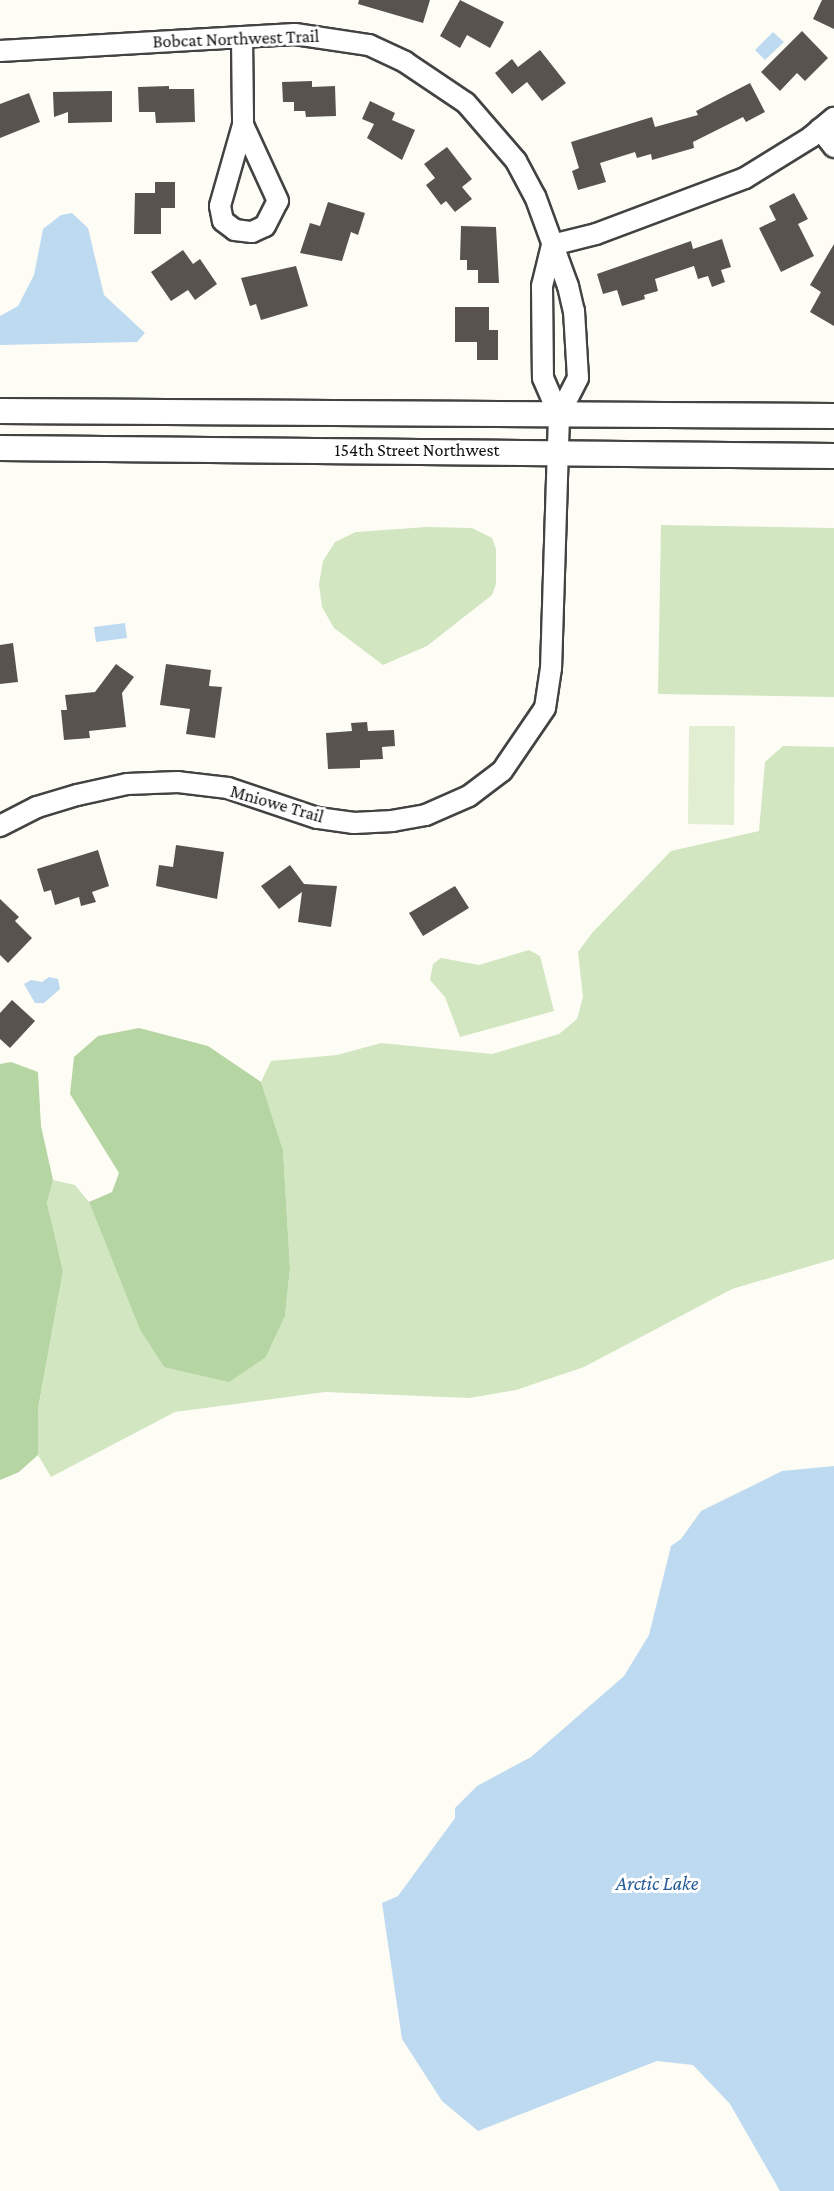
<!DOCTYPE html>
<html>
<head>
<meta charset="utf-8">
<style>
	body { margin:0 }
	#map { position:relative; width:834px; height:2191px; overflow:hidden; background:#fefdf5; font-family:"Crimson Pro",serif }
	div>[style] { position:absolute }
	.green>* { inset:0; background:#d1e6c1 }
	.forest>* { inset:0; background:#b5d5a2 }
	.pitch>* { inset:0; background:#e2eed2 }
	.water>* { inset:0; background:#bedaf0 }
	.building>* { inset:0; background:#58534e }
	.roads { filter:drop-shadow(2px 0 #434343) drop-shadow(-2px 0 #434343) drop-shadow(0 2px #434343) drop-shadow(0 -2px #434343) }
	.minor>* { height:20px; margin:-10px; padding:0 10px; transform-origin:10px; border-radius:10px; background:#fff }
	.tertiary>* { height:24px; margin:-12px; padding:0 12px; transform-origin:12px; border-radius:12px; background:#fff }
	span { translate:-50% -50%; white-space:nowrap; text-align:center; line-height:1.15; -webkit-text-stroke:6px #fff; paint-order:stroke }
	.street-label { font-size:18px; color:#101010 }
	.water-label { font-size:20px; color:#255c96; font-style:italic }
</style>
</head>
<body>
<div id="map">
	<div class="green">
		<i style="clip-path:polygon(661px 525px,834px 528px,834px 697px,658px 694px)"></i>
		<i style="clip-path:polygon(427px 527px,472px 528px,492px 538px,496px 549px,496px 584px,492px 595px,427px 646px,383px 665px,334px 628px,322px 607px,319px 584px,323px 561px,335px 542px,356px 532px)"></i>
		<i style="clip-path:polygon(783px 746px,834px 747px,834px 1259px,732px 1289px,584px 1367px,516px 1390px,469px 1398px,325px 1392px,175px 1412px,51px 1477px,38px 1455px,38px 1410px,63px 1271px,47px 1203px,53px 1180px,75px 1185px,89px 1202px,140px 1330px,164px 1367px,266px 1357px,285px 1316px,290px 1268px,283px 1150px,261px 1082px,271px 1061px,337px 1055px,381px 1043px,492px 1054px,559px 1034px,577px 1019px,583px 997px,578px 952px,592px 933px,671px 851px,759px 831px,765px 762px)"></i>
		<i style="clip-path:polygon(529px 950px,540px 956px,554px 1011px,460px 1037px,445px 997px,430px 980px,433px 964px,441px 958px,479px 965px)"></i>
	</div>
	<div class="forest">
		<i style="clip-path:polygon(139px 1028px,208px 1046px,261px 1082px,283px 1150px,290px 1268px,285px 1316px,266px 1357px,229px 1382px,164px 1367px,140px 1330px,89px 1202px,112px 1192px,119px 1173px,70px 1094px,74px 1057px,98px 1036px)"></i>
		<i style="clip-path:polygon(11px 1062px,38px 1072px,41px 1126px,53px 1180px,47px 1203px,63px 1271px,38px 1409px,38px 1455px,19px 1472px,0 1480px,0 1064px)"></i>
	</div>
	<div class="pitch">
		<i style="clip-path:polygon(689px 726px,735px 726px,734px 825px,688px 824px)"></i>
	</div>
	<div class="water">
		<i style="clip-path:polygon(773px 32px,784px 42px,765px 60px,755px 50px)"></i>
		<i style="clip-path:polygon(72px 213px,88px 228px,104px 295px,145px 333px,137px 342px,0 345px,0 316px,18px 306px,34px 275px,43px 229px,61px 215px)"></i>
		<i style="clip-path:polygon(125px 623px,127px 638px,96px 642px,94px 627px)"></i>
		<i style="clip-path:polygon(49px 977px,58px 979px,60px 989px,44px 1003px,35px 1003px,24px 984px,31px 980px,42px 982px)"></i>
		<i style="clip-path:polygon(834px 1466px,834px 2191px,780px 2191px,730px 2104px,693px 2065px,657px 2061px,478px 2131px,442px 2101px,402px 2039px,382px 1903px,398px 1896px,455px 1818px,455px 1808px,477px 1786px,531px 1757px,624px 1676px,649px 1635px,671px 1546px,681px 1539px,701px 1511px,782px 1471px)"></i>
	</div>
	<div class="building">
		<i style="clip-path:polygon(359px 0,430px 0,423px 23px,358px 4px)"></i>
		<i style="clip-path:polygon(460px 0,504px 22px,490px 48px,467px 35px,460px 48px,440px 36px)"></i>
		<i style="clip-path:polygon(822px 0,834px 0,834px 29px,813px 19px)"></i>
		<i style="clip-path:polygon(802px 31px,828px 58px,805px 81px,797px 73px,780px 91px,761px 72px)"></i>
		<i style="clip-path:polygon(540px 50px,566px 83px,542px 101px,527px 82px,512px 94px,495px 73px,512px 59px,518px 67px)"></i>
		<i style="clip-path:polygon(312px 81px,312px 87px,335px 86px,336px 116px,306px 117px,305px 111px,294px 111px,294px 102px,283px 102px,282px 82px)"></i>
		<i style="clip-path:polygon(750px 83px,765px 112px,746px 122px,743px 117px,693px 142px,694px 148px,652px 160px,651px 154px,637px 158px,635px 152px,600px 163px,606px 182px,578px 190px,572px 171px,579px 168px,571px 142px,652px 117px,655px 127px,698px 115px,696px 111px)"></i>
		<i style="clip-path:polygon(169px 86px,169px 89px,194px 89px,195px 122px,156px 123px,155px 112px,139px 112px,138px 87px)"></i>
		<i style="clip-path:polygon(112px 91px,112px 122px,68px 123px,68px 112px,54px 117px,53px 92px)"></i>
		<i style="clip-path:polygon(29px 93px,40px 122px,0 138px,0 104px)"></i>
		<i style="clip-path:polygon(370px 101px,395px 113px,392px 120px,415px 130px,402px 160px,367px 138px,374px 124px,362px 119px)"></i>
		<i style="clip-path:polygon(447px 147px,472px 179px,462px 187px,472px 199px,455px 212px,446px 201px,441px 205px,426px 185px,435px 178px,424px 164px)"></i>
		<i style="clip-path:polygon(155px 182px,175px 182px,175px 208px,161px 208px,161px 234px,134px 234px,135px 193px,155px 193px)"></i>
		<i style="clip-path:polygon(794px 193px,808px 219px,798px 224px,814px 256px,781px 272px,759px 228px,776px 220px,769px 206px)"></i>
		<i style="clip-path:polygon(328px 202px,365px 213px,358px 235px,351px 232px,342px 261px,300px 253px,310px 223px,320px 226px)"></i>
		<i style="clip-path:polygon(461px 226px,496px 227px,499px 283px,478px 283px,478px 270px,467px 270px,467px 260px,460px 260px)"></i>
		<i style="clip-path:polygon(722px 239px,731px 267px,721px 270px,725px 282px,712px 287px,708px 276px,698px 279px,694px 266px,655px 279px,658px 291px,644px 295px,645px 299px,622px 306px,617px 290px,603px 294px,597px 274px,691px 241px,693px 249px)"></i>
		<i style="clip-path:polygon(834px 244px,834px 326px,810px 312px,821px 292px,810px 285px)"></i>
		<i style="clip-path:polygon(183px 250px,193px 264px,200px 259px,217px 284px,195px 300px,188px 290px,171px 301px,151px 272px)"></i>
		<i style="clip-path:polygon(296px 266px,308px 306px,261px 320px,256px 304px,250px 306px,241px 278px)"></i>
		<i style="clip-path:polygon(455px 307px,489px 307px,489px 330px,498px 330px,498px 360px,477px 360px,477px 342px,455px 342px)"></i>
		<i style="clip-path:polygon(13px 643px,18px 682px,0 684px,0 645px)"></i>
		<i style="clip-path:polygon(116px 664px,134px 677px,122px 693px,126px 727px,89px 731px,90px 738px,64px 740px,61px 710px,67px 710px,65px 695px,95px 692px)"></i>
		<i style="clip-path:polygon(166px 664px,211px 670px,209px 686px,222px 687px,215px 738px,186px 734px,190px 709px,160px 705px)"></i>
		<i style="clip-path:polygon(367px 722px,368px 731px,394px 730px,395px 746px,382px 747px,383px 759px,360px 760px,360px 768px,328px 769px,326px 733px,352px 731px,351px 723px)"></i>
		<i style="clip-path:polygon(176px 845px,224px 852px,217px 899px,156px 886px,159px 865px,173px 867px)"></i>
		<i style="clip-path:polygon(98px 850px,109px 886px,92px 892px,96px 902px,81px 906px,79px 897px,55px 905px,51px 890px,44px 892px,37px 869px)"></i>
		<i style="clip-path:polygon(290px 865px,304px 884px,337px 886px,331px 927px,298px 922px,302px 892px,279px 909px,261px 886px)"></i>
		<i style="clip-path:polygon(455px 886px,469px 908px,423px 936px,409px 913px)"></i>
		<i style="clip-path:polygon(0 899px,19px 917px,15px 921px,32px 938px,8px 963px,0 955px)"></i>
		<i style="clip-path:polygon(12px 1000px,35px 1021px,10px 1048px,0 1039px,0 1013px)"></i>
	</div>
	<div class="roads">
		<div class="minor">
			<i style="left:242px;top:37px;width:88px;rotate:89.3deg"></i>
			<i style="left:243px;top:125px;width:84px;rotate:105.9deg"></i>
			<i style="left:220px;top:206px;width:15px;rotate:79deg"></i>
			<i style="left:223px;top:221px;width:15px;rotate:37deg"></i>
			<i style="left:235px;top:230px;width:17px;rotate:7deg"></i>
			<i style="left:252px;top:232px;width:14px;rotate:-25deg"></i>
			<i style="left:265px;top:226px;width:28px;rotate:-63deg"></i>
			<i style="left:278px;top:201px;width:84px;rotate:-114.7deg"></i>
			<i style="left:0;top:51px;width:295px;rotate:-3.3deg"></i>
			<i style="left:295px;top:34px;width:75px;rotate:8.5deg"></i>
			<i style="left:369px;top:45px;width:40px;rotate:25deg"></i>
			<i style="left:405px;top:62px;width:73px;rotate:33.9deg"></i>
			<i style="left:466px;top:103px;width:77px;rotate:49.2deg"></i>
			<i style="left:516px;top:161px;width:40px;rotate:62deg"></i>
			<i style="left:535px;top:196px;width:96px;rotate:69.9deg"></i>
			<i style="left:568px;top:286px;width:26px;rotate:77deg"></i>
			<i style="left:574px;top:311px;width:67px;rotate:86.6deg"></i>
			<i style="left:578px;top:378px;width:42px;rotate:117.2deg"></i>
			<i style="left:559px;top:415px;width:253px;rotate:91.8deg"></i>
			<i style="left:551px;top:668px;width:40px;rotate:98.5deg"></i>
			<i style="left:545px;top:708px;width:76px;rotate:124.3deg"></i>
			<i style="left:502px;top:771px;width:41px;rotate:142.9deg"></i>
			<i style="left:469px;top:796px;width:47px;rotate:156.2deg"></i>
			<i style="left:426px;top:815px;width:34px;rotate:170deg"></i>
			<i style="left:393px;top:821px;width:39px;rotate:177deg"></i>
			<i style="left:354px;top:823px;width:37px;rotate:-172deg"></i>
			<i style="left:317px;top:818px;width:94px;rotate:-161.4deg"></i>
			<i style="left:228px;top:788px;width:50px;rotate:-173.2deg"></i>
			<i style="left:178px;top:782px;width:51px;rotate:177.8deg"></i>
			<i style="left:127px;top:784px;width:51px;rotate:167.6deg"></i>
			<i style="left:77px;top:795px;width:42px;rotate:163.3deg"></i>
			<i style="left:37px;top:807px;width:42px;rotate:152.8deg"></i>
			<i style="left:820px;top:129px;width:23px;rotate:52deg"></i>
			<i style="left:552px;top:245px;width:45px;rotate:-14deg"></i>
			<i style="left:596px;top:234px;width:159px;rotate:-20.6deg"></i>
			<i style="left:745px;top:178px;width:78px;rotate:-31.8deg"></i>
			<i style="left:811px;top:137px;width:30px;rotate:-40deg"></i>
			<i style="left:552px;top:245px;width:42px;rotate:103.7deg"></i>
			<i style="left:542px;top:286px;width:92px;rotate:89.4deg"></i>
			<i style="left:543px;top:378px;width:40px;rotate:66.6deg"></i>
		</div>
		<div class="tertiary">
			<i style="left:0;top:411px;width:834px;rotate:0.34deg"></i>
			<i style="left:0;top:448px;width:834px;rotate:0.55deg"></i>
		</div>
	</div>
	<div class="street-label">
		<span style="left:236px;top:39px;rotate:-2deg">Bobcat Northwest Trail</span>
		<span style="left:417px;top:450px">154th Street Northwest</span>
		<span style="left:277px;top:804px;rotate:16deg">Mniowe Trail</span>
	</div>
	<div class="water-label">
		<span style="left:657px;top:1883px">Arctic Lake</span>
	</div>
</div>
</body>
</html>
